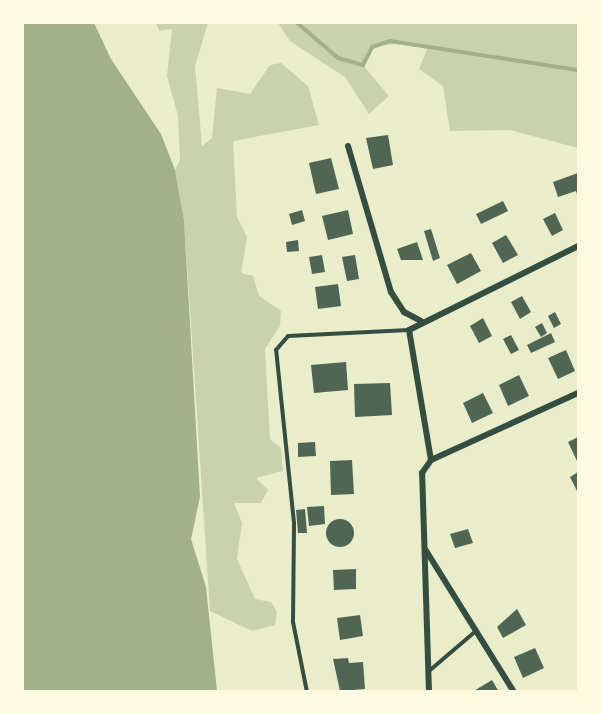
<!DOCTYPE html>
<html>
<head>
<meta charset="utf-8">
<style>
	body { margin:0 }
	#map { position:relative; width:601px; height:714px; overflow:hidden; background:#e9edc9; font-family:"PT Sans Narrow",sans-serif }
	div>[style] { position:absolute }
	.green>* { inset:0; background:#cad2ad }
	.water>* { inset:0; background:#a3b18a }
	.stream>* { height:4px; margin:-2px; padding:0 2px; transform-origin:2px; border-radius:2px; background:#a3b18a }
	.building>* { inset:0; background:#4f6655 }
	.round { border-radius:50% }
	.service>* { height:4px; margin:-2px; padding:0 2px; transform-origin:2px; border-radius:2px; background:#344e41 }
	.minor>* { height:6px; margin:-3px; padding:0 3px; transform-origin:3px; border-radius:3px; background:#344e41 }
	span { translate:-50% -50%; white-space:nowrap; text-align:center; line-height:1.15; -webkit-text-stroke:5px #fefae0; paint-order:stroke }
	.frame { position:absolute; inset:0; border:24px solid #fefae0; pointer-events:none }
</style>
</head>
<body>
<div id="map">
	<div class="green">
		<i style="clip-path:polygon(156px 23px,208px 23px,195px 66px,202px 146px,212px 138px,217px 88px,250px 94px,270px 65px,281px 63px,308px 86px,319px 125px,233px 141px,237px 217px,247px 237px,241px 273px,253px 276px,259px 296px,281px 311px,280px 326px,265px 349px,270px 439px,281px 448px,283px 471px,256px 478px,268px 490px,261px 503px,234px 503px,242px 523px,237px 559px,255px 599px,271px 602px,277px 612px,275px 625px,252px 631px,210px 611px,184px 220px,175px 170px,180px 160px,178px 116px,167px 76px,172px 29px,159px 31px)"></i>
		<i style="clip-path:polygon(278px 23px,578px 23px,578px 148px,510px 130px,450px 131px,443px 86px,419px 69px,428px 47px,403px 43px,372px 47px,363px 65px,389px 96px,369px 114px,345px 77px,290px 41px)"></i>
	</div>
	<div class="water">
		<i style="clip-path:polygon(22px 23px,94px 23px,111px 59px,161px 134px,175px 170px,184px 220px,200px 497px,191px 539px,206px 587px,217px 691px,23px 691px)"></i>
	</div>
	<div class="stream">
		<i style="left:296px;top:22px;width:55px;rotate:40.6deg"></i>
		<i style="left:338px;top:58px;width:26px;rotate:16deg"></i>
		<i style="left:363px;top:65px;width:20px;rotate:-63deg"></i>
		<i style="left:372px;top:47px;width:19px;rotate:-18deg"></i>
		<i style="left:390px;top:41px;width:190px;rotate:8.8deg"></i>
	</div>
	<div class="building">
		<i style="clip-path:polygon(388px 135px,393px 165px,373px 169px,366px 138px)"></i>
		<i style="clip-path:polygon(331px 158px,339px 189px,316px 194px,309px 163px)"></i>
		<i style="clip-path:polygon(578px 173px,578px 198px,576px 191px,558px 197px,553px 182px)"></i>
		<i style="clip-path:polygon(503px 201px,508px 211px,481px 224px,476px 214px)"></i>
		<i style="clip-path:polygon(302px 210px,305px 221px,292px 225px,289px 214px)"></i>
		<i style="clip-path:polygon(348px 210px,353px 234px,328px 240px,322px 216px)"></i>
		<i style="clip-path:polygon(555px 213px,563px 230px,552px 236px,543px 219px)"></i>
		<i style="clip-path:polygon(431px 229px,440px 258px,433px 261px,424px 231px)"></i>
		<i style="clip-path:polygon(506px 235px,518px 255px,503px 263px,492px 243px)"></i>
		<i style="clip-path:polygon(298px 240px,299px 251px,287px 252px,286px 242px)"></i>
		<i style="clip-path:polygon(417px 242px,423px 260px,401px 260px,397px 249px)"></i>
		<i style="clip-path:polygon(471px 253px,481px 271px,457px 284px,447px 265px)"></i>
		<i style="clip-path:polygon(322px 255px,325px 272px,312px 274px,309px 257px)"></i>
		<i style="clip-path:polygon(355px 255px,359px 279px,347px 281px,342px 257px)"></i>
		<i style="clip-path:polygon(338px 284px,341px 306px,318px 309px,315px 287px)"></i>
		<i style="clip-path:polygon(522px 296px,531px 312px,520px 319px,511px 302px)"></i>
		<i style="clip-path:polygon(555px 312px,561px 324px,554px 328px,548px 316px)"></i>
		<i style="clip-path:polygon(483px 318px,492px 336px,479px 343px,470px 326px)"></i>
		<i style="clip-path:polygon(542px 323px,547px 333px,541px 337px,535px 327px)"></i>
		<i style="clip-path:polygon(551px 333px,555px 342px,531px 353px,527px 345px)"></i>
		<i style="clip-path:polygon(511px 335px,519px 350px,511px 354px,503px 339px)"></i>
		<i style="clip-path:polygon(566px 350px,575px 371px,558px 379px,548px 358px)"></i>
		<i style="clip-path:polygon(346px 362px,348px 390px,314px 393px,311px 365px)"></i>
		<i style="clip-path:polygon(519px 375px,529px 396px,508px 406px,499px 385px)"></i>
		<i style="clip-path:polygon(390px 383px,392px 415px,355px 417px,354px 384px)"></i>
		<i style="clip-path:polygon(483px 393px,493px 413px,472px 423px,463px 403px)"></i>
		<i style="clip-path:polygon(578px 437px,578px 463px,568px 442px)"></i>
		<i style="clip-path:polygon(315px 442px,316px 456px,298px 457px,298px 443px)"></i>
		<i style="clip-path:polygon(352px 460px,354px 494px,331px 495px,330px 461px)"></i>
		<i style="clip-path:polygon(578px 472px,578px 493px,570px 477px)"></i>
		<i style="clip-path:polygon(324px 506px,325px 524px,309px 526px,307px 507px)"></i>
		<i style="clip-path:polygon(305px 509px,307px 533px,298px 533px,296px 510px)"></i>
		<i class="round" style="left:326px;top:519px;width:28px;height:28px"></i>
		<i style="clip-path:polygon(468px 529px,473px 543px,455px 548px,450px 534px)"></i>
		<i style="clip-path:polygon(356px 569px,356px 589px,334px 590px,333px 570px)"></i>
		<i style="clip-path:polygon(517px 609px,526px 625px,503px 638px,497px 627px)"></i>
		<i style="clip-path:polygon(360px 615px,363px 636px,340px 640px,337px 618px)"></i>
		<i style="clip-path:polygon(535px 648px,544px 668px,523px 678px,514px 657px)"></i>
		<i style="clip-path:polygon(348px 658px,349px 663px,363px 662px,365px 689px,340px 691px,333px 659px)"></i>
		<i style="clip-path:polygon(492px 680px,499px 692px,472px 692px)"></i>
	</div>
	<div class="service">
		<i style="left:429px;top:671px;width:62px;rotate:-40.4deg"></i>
		<i style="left:307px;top:692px;width:71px;rotate:-101.3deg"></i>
		<i style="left:293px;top:622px;width:99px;rotate:-89.4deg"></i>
		<i style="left:294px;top:523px;width:174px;rotate:-95.9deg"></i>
		<i style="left:276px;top:350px;width:18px;rotate:-49deg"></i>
		<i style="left:288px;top:336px;width:121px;rotate:-2.8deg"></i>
	</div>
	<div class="minor">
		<i style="left:348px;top:146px;width:152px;rotate:73.6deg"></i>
		<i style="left:391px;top:292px;width:24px;rotate:57deg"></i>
		<i style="left:404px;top:312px;width:19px;rotate:28deg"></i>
		<i style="left:431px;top:460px;width:162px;rotate:-24.5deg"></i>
		<i style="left:425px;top:549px;width:168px;rotate:58.1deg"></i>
		<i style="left:429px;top:692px;width:219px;rotate:-91.8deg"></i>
		<i style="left:422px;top:473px;width:16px;rotate:-55deg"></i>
		<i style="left:431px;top:460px;width:132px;rotate:-99.6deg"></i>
		<i style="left:409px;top:330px;width:189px;rotate:-26.4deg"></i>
	</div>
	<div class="frame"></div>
</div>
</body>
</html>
